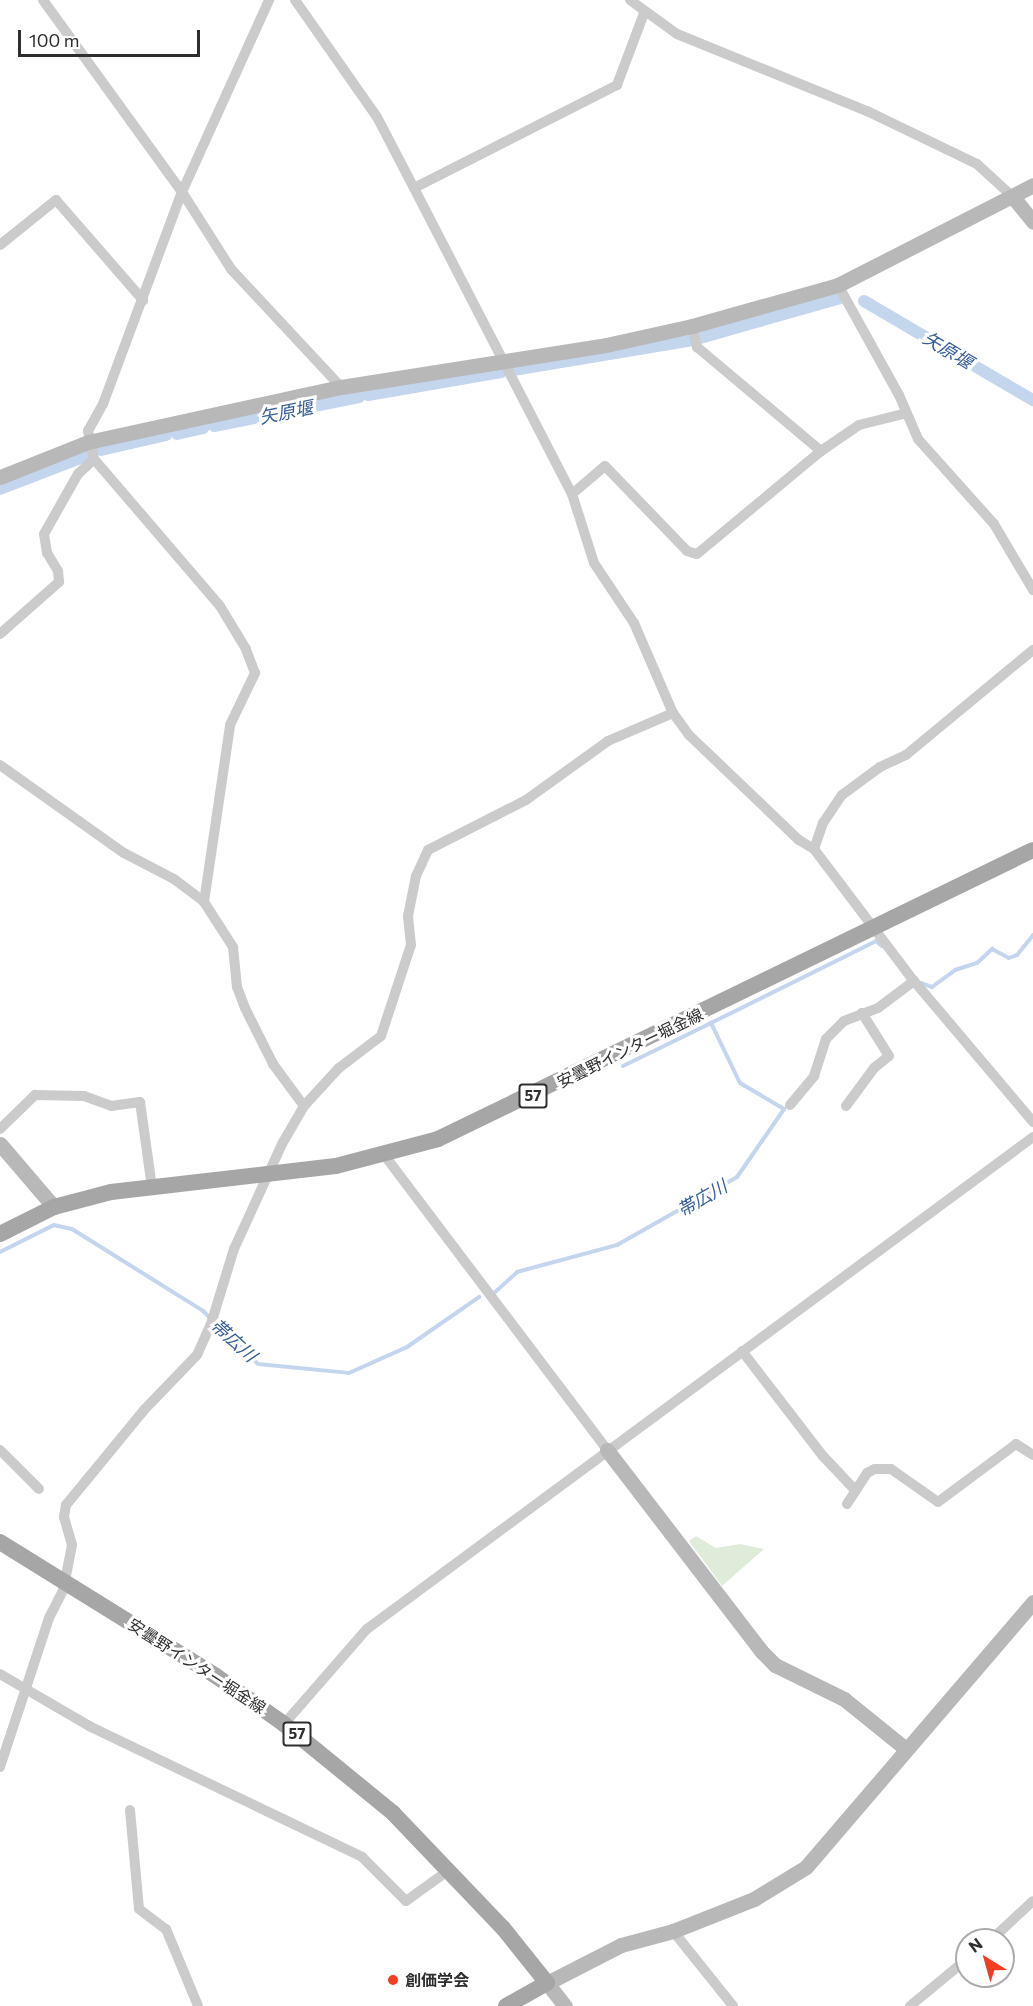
<!DOCTYPE html>
<html>
<head>
<meta charset="utf-8">
<style>
	body { margin:0 }
	#map { position:relative; width:1033px; height:2006px; overflow:hidden; background:#fff; font-family:Commissioner,"Noto Sans JP",sans-serif }
	div>[style] { position:absolute }
	.green>* { inset:0; background:#e0ecda }
	.stream>* { height:4px; margin:-2px; padding:0 2px; transform-origin:2px; border-radius:2px; background:#c4d5ee }
	.canal>* { height:12px; margin:-6px; padding:0 6px; transform-origin:6px; border-radius:6px; background:#c4d5ee }
	.street>* { height:10px; margin:-5px; padding:0 5px; transform-origin:5px; border-radius:5px; background:#cbcbcb }
	.secondary>* { height:15px; margin:-7.5px; padding:0 7.5px; transform-origin:7.5px; border-radius:7.5px; background:#b8b8b8 }
	.primary>* { height:16px; margin:-8px; padding:0 8px; transform-origin:8px; border-radius:8px; background:#a6a6a6 }
	.dots>* { width:16px; height:16px; translate:-50% -50%; box-sizing:border-box; border:3px solid #fff; border-radius:50% }
	span { translate:-50% -50%; white-space:nowrap; text-align:center; line-height:1.15; -webkit-text-stroke:6px #fff; paint-order:stroke }
	.shield-label span { padding:2px 4px; background:#fff; border:2px solid; border-radius:4px; -webkit-text-stroke-width:0 }
	.shield-label { font-size:15px; color:#2e2e2e; font-weight:700 }
	.street-label { font-size:16px; color:#2e2e2e }
	.poi-label { font-size:16px; color:#2e2e2e; font-weight:700 }
	.left { translate:0 -50%; text-align:left }
	.water-label { font-size:18px; color:#365d96; font-style:italic }
	.north { position:absolute; left:955px; top:1928px; width:60px; height:60px; box-sizing:border-box; background:#fff; border:2px solid #ababab; border-radius:50%; rotate:323deg; font-size:16px; font-weight:700; line-height:24px; text-align:center; color:#2e2e2e }
	.north::after { content:''; display:block; margin:auto; width:21px; height:27px; background:#f23d22; clip-path:polygon(50% 0,100% 100%,50% 72%,0 100%) }
	.scale { position:absolute; left:18px; top:30px; width:182px; height:27px; box-sizing:border-box; border:3px solid #2e2e2e; border-top:0; padding-left:8px; font-size:18px; line-height:21px; white-space:nowrap; color:#2e2e2e; -webkit-text-stroke:4px #fff; paint-order:stroke }
</style>
</head>
<body>
<div id="map">
	<div class="green">
		<i style="clip-path:polygon(696px 1536px,716px 1548px,740px 1544px,764px 1549px,722px 1586px,689px 1541px)"></i>
	</div>
	<div class="stream">
		<i style="left:921px;top:983px;width:12px;rotate:20deg"></i>
		<i style="left:932px;top:987px;width:29px;rotate:-36deg"></i>
		<i style="left:955px;top:970px;width:23px;rotate:-18deg"></i>
		<i style="left:977px;top:963px;width:21px;rotate:-43deg"></i>
		<i style="left:992px;top:949px;width:19px;rotate:28deg"></i>
		<i style="left:1009px;top:958px;width:9px;rotate:-21deg"></i>
		<i style="left:1017px;top:955px;width:26px;rotate:-51deg"></i>
		<i style="left:623px;top:1066px;width:98px;rotate:-26deg"></i>
		<i style="left:0;top:1252px;width:60px;rotate:-26.6deg"></i>
		<i style="left:54px;top:1225px;width:18px;rotate:13deg"></i>
		<i style="left:72px;top:1229px;width:155px;rotate:32deg"></i>
		<i style="left:203px;top:1311px;width:76px;rotate:43.9deg"></i>
		<i style="left:258px;top:1364px;width:91px;rotate:5.6deg"></i>
		<i style="left:349px;top:1373px;width:64px;rotate:-24.1deg"></i>
		<i style="left:407px;top:1347px;width:88px;rotate:-34.8deg"></i>
		<i style="left:494px;top:1293px;width:31px;rotate:-42deg"></i>
		<i style="left:517px;top:1272px;width:104px;rotate:-15.1deg"></i>
		<i style="left:617px;top:1245px;width:138px;rotate:-29.5deg"></i>
		<i style="left:737px;top:1177px;width:83px;rotate:-55.3deg"></i>
		<i style="left:784px;top:1109px;width:51px;rotate:-149.4deg"></i>
		<i style="left:740px;top:1083px;width:67px;rotate:-115.8deg"></i>
		<i style="left:711px;top:1023px;width:184px;rotate:-26.4deg"></i>
		<i style="left:876px;top:941px;width:8px;rotate:40deg"></i>
	</div>
	<div class="canal">
		<i style="left:864px;top:301px;width:196px;rotate:30.4deg"></i>
		<i style="left:700px;top:338px;width:146px;rotate:-15.9deg"></i>
		<i style="left:513px;top:370px;width:178px;rotate:-9.4deg"></i>
		<i style="left:368px;top:395px;width:135px;rotate:-9.8deg"></i>
		<i style="left:214px;top:426px;width:148px;rotate:-11.3deg"></i>
		<i style="left:177px;top:434px;width:27px;rotate:-13deg"></i>
		<i style="left:101px;top:450px;width:67px;rotate:-13deg"></i>
		<i style="left:0;top:489px;width:94px;rotate:-21.1deg"></i>
	</div>
	<div class="street">
		<i style="left:43px;top:0;width:237px;rotate:54.1deg"></i>
		<i style="left:182px;top:192px;width:91px;rotate:57.5deg"></i>
		<i style="left:231px;top:269px;width:161px;rotate:47deg"></i>
		<i style="left:295px;top:0;width:143px;rotate:55deg"></i>
		<i style="left:377px;top:117px;width:80px;rotate:62.5deg"></i>
		<i style="left:414px;top:188px;width:344px;rotate:62.7deg"></i>
		<i style="left:572px;top:494px;width:72px;rotate:72.3deg"></i>
		<i style="left:594px;top:563px;width:72px;rotate:56.3deg"></i>
		<i style="left:634px;top:623px;width:98px;rotate:66.6deg"></i>
		<i style="left:673px;top:713px;width:27px;rotate:54deg"></i>
		<i style="left:689px;top:735px;width:152px;rotate:43.7deg"></i>
		<i style="left:799px;top:840px;width:17px;rotate:31deg"></i>
		<i style="left:814px;top:849px;width:166px;rotate:52.9deg"></i>
		<i style="left:914px;top:981px;width:185px;rotate:49.8deg"></i>
		<i style="left:630px;top:0;width:58px;rotate:35.9deg"></i>
		<i style="left:677px;top:34px;width:205px;rotate:22.1deg"></i>
		<i style="left:867px;top:111px;width:122px;rotate:25.7deg"></i>
		<i style="left:977px;top:164px;width:49px;rotate:42.5deg"></i>
		<i style="left:414px;top:188px;width:228px;rotate:-26.9deg"></i>
		<i style="left:617px;top:85px;width:77px;rotate:-69.4deg"></i>
		<i style="left:0;top:245px;width:72px;rotate:-38.8deg"></i>
		<i style="left:56px;top:200px;width:133px;rotate:49deg"></i>
		<i style="left:838px;top:285px;width:126px;rotate:61deg"></i>
		<i style="left:899px;top:395px;width:48px;rotate:66.6deg"></i>
		<i style="left:918px;top:439px;width:114px;rotate:48.2deg"></i>
		<i style="left:994px;top:524px;width:77px;rotate:59.4deg"></i>
		<i style="left:692px;top:326px;width:22px;rotate:77deg"></i>
		<i style="left:697px;top:347px;width:162px;rotate:40deg"></i>
		<i style="left:572px;top:494px;width:43px;rotate:-40.3deg"></i>
		<i style="left:605px;top:466px;width:118px;rotate:46deg"></i>
		<i style="left:687px;top:551px;width:10px;rotate:17deg"></i>
		<i style="left:697px;top:554px;width:161px;rotate:-39.7deg"></i>
		<i style="left:821px;top:451px;width:46px;rotate:-34.4deg"></i>
		<i style="left:859px;top:425px;width:49px;rotate:-14deg"></i>
		<i style="left:0;top:634px;width:79px;rotate:-41.4deg"></i>
		<i style="left:59px;top:582px;width:11px;rotate:-95deg"></i>
		<i style="left:58px;top:571px;width:21px;rotate:-121deg"></i>
		<i style="left:47px;top:553px;width:19px;rotate:-99deg"></i>
		<i style="left:44px;top:534px;width:69px;rotate:-60.5deg"></i>
		<i style="left:78px;top:474px;width:22px;rotate:-43deg"></i>
		<i style="left:0;top:765px;width:152px;rotate:35.4deg"></i>
		<i style="left:124px;top:853px;width:56px;rotate:27.5deg"></i>
		<i style="left:174px;top:879px;width:38px;rotate:37deg"></i>
		<i style="left:204px;top:902px;width:54px;rotate:57.2deg"></i>
		<i style="left:233px;top:947px;width:40px;rotate:84.3deg"></i>
		<i style="left:237px;top:987px;width:22px;rotate:69deg"></i>
		<i style="left:245px;top:1008px;width:63px;rotate:63.4deg"></i>
		<i style="left:273px;top:1064px;width:52px;rotate:53.6deg"></i>
		<i style="left:814px;top:849px;width:28px;rotate:-71deg"></i>
		<i style="left:823px;top:823px;width:34px;rotate:-56deg"></i>
		<i style="left:842px;top:795px;width:47px;rotate:-36.4deg"></i>
		<i style="left:880px;top:767px;width:29px;rotate:-25deg"></i>
		<i style="left:906px;top:755px;width:165px;rotate:-39.6deg"></i>
		<i style="left:204px;top:902px;width:179px;rotate:-81.6deg"></i>
		<i style="left:230px;top:725px;width:58px;rotate:-64.3deg"></i>
		<i style="left:255px;top:673px;width:26px;rotate:-111deg"></i>
		<i style="left:246px;top:649px;width:50px;rotate:-121.2deg"></i>
		<i style="left:220px;top:606px;width:194px;rotate:-130.6deg"></i>
		<i style="left:94px;top:459px;width:29px;rotate:-102deg"></i>
		<i style="left:88px;top:431px;width:31px;rotate:-61deg"></i>
		<i style="left:103px;top:404px;width:226px;rotate:-69.6deg"></i>
		<i style="left:182px;top:192px;width:211px;rotate:-65.6deg"></i>
		<i style="left:790px;top:1105px;width:38px;rotate:-50deg"></i>
		<i style="left:814px;top:1076px;width:39px;rotate:-72deg"></i>
		<i style="left:826px;top:1039px;width:25px;rotate:-45deg"></i>
		<i style="left:844px;top:1021px;width:36px;rotate:-21deg"></i>
		<i style="left:878px;top:1008px;width:45px;rotate:-36.9deg"></i>
		<i style="left:846px;top:1106px;width:47px;rotate:-53.6deg"></i>
		<i style="left:874px;top:1068px;width:19px;rotate:-39deg"></i>
		<i style="left:889px;top:1056px;width:51px;rotate:-122.1deg"></i>
		<i style="left:0;top:1129px;width:49px;rotate:-44.2deg"></i>
		<i style="left:35px;top:1095px;width:49px;rotate:1.2deg"></i>
		<i style="left:84px;top:1096px;width:29px;rotate:20deg"></i>
		<i style="left:111px;top:1106px;width:29px;rotate:-8deg"></i>
		<i style="left:140px;top:1102px;width:86px;rotate:82deg"></i>
		<i style="left:385px;top:1156px;width:368px;rotate:52.9deg"></i>
		<i style="left:742px;top:1351px;width:133px;rotate:52.4deg"></i>
		<i style="left:823px;top:1456px;width:47px;rotate:46.7deg"></i>
		<i style="left:0;top:1450px;width:55px;rotate:45deg"></i>
		<i style="left:847px;top:1504px;width:37px;rotate:-57deg"></i>
		<i style="left:867px;top:1473px;width:9px;rotate:-27deg"></i>
		<i style="left:875px;top:1469px;width:16px"></i>
		<i style="left:891px;top:1469px;width:57px;rotate:35.1deg"></i>
		<i style="left:938px;top:1502px;width:97px;rotate:-36.6deg"></i>
		<i style="left:1016px;top:1444px;width:20px;rotate:33deg"></i>
		<i style="left:0;top:1674px;width:105px;rotate:30.2deg"></i>
		<i style="left:91px;top:1727px;width:301px;rotate:25.6deg"></i>
		<i style="left:362px;top:1857px;width:62px;rotate:45deg"></i>
		<i style="left:406px;top:1901px;width:53px;rotate:-35.8deg"></i>
		<i style="left:284px;top:1724px;width:126px;rotate:-48.9deg"></i>
		<i style="left:367px;top:1629px;width:828px;rotate:-36.45deg"></i>
		<i style="left:0;top:1767px;width:157px;rotate:-71.8deg"></i>
		<i style="left:49px;top:1618px;width:30px;rotate:-63deg"></i>
		<i style="left:63px;top:1591px;width:47px;rotate:-78.9deg"></i>
		<i style="left:72px;top:1545px;width:29px;rotate:-106deg"></i>
		<i style="left:64px;top:1517px;width:12px;rotate:-81deg"></i>
		<i style="left:66px;top:1505px;width:123px;rotate:-50.6deg"></i>
		<i style="left:144px;top:1410px;width:76px;rotate:-46.1deg"></i>
		<i style="left:197px;top:1355px;width:34px;rotate:-66deg"></i>
		<i style="left:211px;top:1324px;width:78px;rotate:-73deg"></i>
		<i style="left:234px;top:1249px;width:115px;rotate:-65.4deg"></i>
		<i style="left:282px;top:1144px;width:44px;rotate:-59.9deg"></i>
		<i style="left:304px;top:1106px;width:52px;rotate:-47.4deg"></i>
		<i style="left:339px;top:1068px;width:53px;rotate:-37.3deg"></i>
		<i style="left:381px;top:1036px;width:96px;rotate:-71.8deg"></i>
		<i style="left:411px;top:945px;width:29px;rotate:-96deg"></i>
		<i style="left:408px;top:916px;width:41px;rotate:-78.7deg"></i>
		<i style="left:416px;top:876px;width:29px;rotate:-65deg"></i>
		<i style="left:428px;top:850px;width:110px;rotate:-27deg"></i>
		<i style="left:526px;top:800px;width:101px;rotate:-35.7deg"></i>
		<i style="left:608px;top:741px;width:71px;rotate:-23.3deg"></i>
		<i style="left:130px;top:1810px;width:99px;rotate:84.8deg"></i>
		<i style="left:139px;top:1909px;width:34px;rotate:37deg"></i>
		<i style="left:166px;top:1929px;width:83px;rotate:67.4deg"></i>
		<i style="left:673px;top:1931px;width:96px;rotate:51.3deg"></i>
		<i style="left:991px;top:1940px;width:57px;rotate:-42.9deg"></i>
		<i style="left:910px;top:2006px;width:74px;rotate:-39.5deg"></i>
	</div>
	<div class="secondary">
		<i style="left:1013px;top:197px;width:32px;rotate:51deg"></i>
		<i style="left:0;top:477px;width:95px;rotate:-21.7deg"></i>
		<i style="left:88px;top:442px;width:259px;rotate:-12.3deg"></i>
		<i style="left:341px;top:387px;width:268px;rotate:-9deg"></i>
		<i style="left:606px;top:345px;width:88px;rotate:-12.5deg"></i>
		<i style="left:692px;top:326px;width:152px;rotate:-15.7deg"></i>
		<i style="left:838px;top:285px;width:219px;rotate:-27.1deg"></i>
		<i style="left:0;top:1144px;width:83px;rotate:49.4deg"></i>
		<i style="left:607px;top:1450px;width:253px;rotate:52.5deg"></i>
		<i style="left:761px;top:1651px;width:20px;rotate:45deg"></i>
		<i style="left:775px;top:1665px;width:77px;rotate:26.2deg"></i>
		<i style="left:844px;top:1699px;width:80px;rotate:38.9deg"></i>
		<i style="left:565px;top:2006px;width:29px;rotate:-128deg"></i>
		<i style="left:547px;top:1983px;width:83px;rotate:-27.2deg"></i>
		<i style="left:621px;top:1945px;width:54px;rotate:-15.1deg"></i>
		<i style="left:673px;top:1931px;width:87px;rotate:-21.6deg"></i>
		<i style="left:754px;top:1899px;width:61px;rotate:-31.6deg"></i>
		<i style="left:806px;top:1867px;width:349px;rotate:-49.4deg"></i>
	</div>
	<div class="primary">
		<i style="left:0;top:1234px;width:60px;rotate:-26.6deg"></i>
		<i style="left:54px;top:1207px;width:59px;rotate:-14.7deg"></i>
		<i style="left:111px;top:1192px;width:226px;rotate:-6.6deg"></i>
		<i style="left:336px;top:1166px;width:106px;rotate:-14.8deg"></i>
		<i style="left:438px;top:1139px;width:661px;rotate:-25.91deg"></i>
		<i style="left:0;top:1542px;width:254px;rotate:31.8deg"></i>
		<i style="left:216px;top:1676px;width:83px;rotate:35.2deg"></i>
		<i style="left:284px;top:1724px;width:141px;rotate:39.2deg"></i>
		<i style="left:393px;top:1813px;width:159px;rotate:46.3deg"></i>
		<i style="left:503px;top:1928px;width:70px;rotate:51.3deg"></i>
		<i style="left:547px;top:1983px;width:47px;rotate:150.7deg"></i>
	</div>
	<div class="dots">
		<i style="left:393px;top:1980px;background:#f23d22"></i>
	</div>
	<div class="shield-label">
		<span style="left:533px;top:1096px">57</span>
		<span style="left:297px;top:1734px">57</span>
	</div>
	<div class="street-label">
		<span style="left:630px;top:1048px;rotate:-26deg">安曇野インター堀金線</span>
		<span style="left:197px;top:1666px;rotate:33deg">安曇野インター堀金線</span>
	</div>
	<div class="poi-label">
		<span class="left" style="left:405px;top:1980px">創価学会</span>
	</div>
	<div class="water-label">
		<span style="left:948px;top:350px;rotate:31deg">矢原堰</span>
		<span style="left:286px;top:412px;rotate:-11deg">矢原堰</span>
		<span style="left:702px;top:1198px;rotate:-30deg">帯広川</span>
		<span style="left:234px;top:1340px;rotate:42deg">帯広川</span>
	</div>
	<div class="north">N</div>
	<div class="scale">100 m</div>
</div>
</body>
</html>
